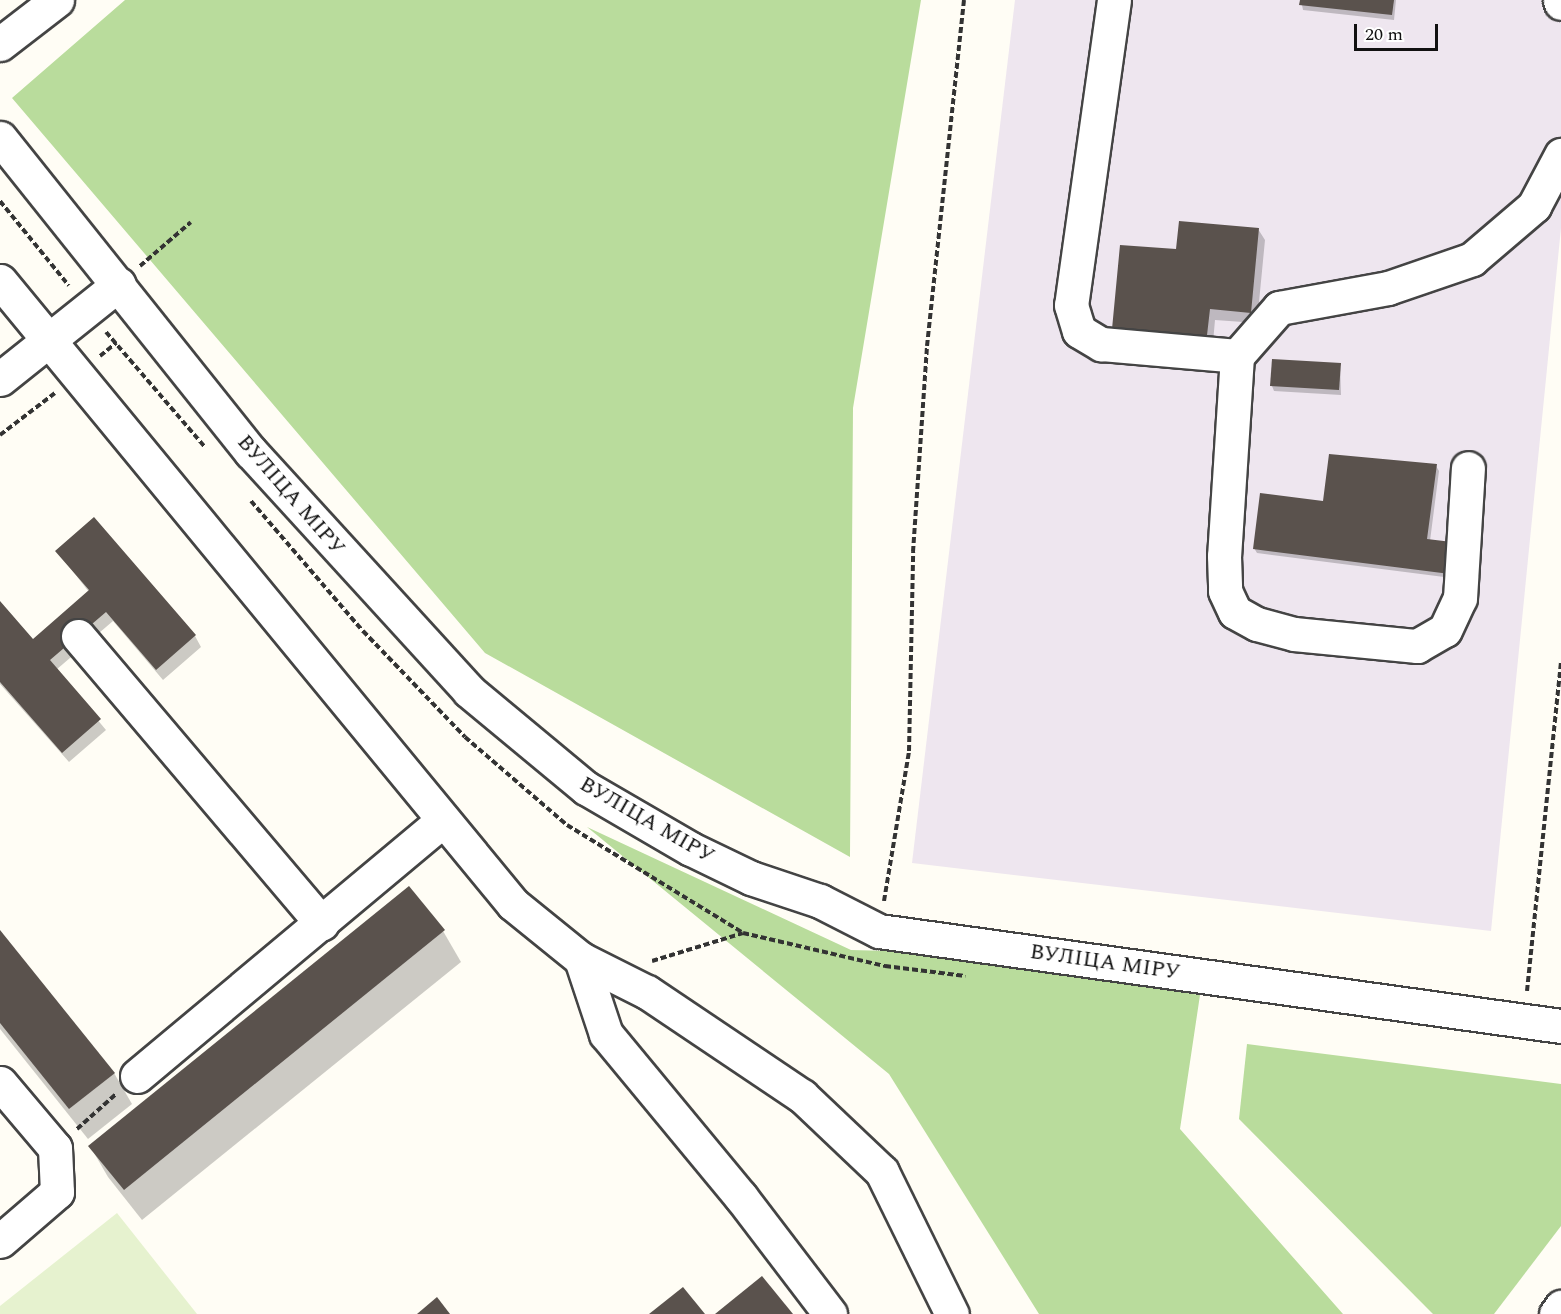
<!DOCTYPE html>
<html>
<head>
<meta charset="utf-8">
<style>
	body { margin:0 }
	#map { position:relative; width:1561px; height:1314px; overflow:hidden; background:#fffdf5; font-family:Spectral,serif }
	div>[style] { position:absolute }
	.industrial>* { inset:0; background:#eee6ef }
	.forest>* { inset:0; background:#b9dc9c }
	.pitch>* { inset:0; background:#e6f2cf }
	.shadow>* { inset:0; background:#0003 }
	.building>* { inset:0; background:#5a524d }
	.path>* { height:4px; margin-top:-2px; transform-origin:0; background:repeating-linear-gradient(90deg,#333 0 6px,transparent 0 9px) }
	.roads { filter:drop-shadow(2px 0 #444) drop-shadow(-2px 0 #444) drop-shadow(0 2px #444) drop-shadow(0 -2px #444) }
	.minor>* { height:33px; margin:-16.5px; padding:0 16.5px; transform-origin:16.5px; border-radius:16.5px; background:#fff }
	span { translate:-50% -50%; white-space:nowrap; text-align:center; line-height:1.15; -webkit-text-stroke:6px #fff; paint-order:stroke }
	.street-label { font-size:22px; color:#111 }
	.scale { position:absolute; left:1354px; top:24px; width:84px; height:27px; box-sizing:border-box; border:3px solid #111; border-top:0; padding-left:8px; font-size:18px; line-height:21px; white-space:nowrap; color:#111; -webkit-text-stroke:4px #fff; paint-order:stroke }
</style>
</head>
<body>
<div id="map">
	<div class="industrial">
		<i style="clip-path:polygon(1015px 0,1561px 0,1561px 228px,1491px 931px,912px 863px)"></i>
	</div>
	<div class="forest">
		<i style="clip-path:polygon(125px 0,921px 0,853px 408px,850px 857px,485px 653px,12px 98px)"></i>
		<i style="clip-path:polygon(587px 827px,851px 950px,927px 952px,1200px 995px,1180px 1129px,1343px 1314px,1039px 1314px,889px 1074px)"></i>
		<i style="clip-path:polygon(1247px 1044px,1561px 1084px,1561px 1226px,1494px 1314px,1433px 1314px,1239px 1119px)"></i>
	</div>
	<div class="pitch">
		<i style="clip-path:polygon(117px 1213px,197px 1314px,0 1314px,0 1306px)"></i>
	</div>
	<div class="shadow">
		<i style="clip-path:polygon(1301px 0,1396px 0,1394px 20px,1303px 10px)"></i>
		<i style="clip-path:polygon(1258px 229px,1265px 240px,1257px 323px,1215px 320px,1212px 354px,1177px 251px)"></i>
		<i style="clip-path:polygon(1340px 364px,1341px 395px,1274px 391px,1272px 386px)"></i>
		<i style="clip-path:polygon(1436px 466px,1439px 471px,1430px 541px,1452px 578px,1257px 553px,1254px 548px)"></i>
		<i style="clip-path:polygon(57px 551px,195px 636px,201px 647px,163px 680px,113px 621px,56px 670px,106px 730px,69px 762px,0 684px,0 603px,33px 641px,89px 592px)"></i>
		<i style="clip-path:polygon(443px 931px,461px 962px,142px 1220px,108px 1177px,90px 1146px)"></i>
		<i style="clip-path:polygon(0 933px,114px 1073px,132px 1104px,88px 1139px,0 1029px)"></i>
	</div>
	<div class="building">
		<i style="clip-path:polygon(1300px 0,1394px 0,1392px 15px,1299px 5px)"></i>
		<i style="clip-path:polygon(1179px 221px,1259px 228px,1251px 313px,1210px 309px,1206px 344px,1112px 329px,1120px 245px,1176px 249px)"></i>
		<i style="clip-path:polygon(1272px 359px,1341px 363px,1339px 390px,1270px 386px)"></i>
		<i style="clip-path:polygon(1329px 454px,1437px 464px,1427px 539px,1452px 542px,1450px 574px,1253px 549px,1260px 493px,1323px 501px)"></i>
		<i style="clip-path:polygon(94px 517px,196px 635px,156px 670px,106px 612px,50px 660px,101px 719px,62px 753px,0 682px,0 601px,33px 639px,89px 590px,55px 551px)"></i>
		<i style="clip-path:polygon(409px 886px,445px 930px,124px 1190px,88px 1146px)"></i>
		<i style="clip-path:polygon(0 930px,115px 1073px,69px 1109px,0 1023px)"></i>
		<i style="clip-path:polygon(762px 1276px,793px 1314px,715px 1314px)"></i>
		<i style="clip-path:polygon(683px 1287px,705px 1314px,649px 1314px)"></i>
		<i style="clip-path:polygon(437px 1297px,450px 1314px,417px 1314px)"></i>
	</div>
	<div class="path">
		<i style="left:0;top:201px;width:109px;rotate:50.9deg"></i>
		<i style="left:140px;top:266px;width:67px;rotate:-40.8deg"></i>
		<i style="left:106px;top:332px;width:152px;rotate:49.3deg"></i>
		<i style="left:100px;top:356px;width:21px;rotate:-39deg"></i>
		<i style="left:0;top:435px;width:69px;rotate:-37.4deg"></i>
		<i style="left:251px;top:501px;width:172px;rotate:49.3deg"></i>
		<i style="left:363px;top:631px;width:147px;rotate:46.1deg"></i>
		<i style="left:465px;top:737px;width:135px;rotate:40.8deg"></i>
		<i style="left:567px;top:825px;width:206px;rotate:31.5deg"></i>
		<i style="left:884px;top:901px;width:152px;rotate:-80.5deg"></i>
		<i style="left:909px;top:751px;width:199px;rotate:-88.8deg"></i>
		<i style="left:913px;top:552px;width:206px;rotate:-86.1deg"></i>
		<i style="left:927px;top:346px;width:348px;rotate:-83.9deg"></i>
		<i style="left:652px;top:961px;width:95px;rotate:-17.1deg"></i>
		<i style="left:743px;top:933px;width:146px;rotate:13.1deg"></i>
		<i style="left:885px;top:966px;width:81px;rotate:7.1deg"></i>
		<i style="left:1527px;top:991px;width:330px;rotate:-84.1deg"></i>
		<i style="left:77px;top:1129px;width:52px;rotate:-41.9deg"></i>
	</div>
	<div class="roads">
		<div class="minor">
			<i style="left:1114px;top:0;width:308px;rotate:98deg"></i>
			<i style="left:1071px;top:305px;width:27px;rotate:73deg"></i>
			<i style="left:1079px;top:331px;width:26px;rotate:31deg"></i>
			<i style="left:1101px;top:344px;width:137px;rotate:5deg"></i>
			<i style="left:1237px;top:356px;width:200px;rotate:93.7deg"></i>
			<i style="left:1224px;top:556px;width:35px;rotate:88deg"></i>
			<i style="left:1225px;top:591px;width:23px;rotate:65deg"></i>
			<i style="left:1235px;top:612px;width:25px;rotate:29deg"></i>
			<i style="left:1257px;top:624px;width:38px;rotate:15deg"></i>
			<i style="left:1294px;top:634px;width:124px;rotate:5.6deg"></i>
			<i style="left:1417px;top:646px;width:32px;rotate:-30deg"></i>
			<i style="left:1445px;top:630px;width:35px;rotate:-65deg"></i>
			<i style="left:1460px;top:598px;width:130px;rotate:-86.5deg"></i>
			<i style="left:1560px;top:0;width:3px;rotate:72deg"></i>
			<i style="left:0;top:44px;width:72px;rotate:-37.7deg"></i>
			<i style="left:0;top:138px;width:402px;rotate:51.4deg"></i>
			<i style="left:251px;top:452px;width:323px;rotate:47.6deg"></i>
			<i style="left:469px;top:691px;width:152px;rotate:39.7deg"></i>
			<i style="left:586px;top:788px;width:121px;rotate:30.2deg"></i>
			<i style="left:691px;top:849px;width:67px;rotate:25.8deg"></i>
			<i style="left:751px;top:878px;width:73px;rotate:18.4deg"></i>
			<i style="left:820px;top:901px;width:66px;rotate:27deg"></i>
			<i style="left:879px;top:931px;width:689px;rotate:7.93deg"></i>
			<i style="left:0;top:281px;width:807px;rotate:50.53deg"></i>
			<i style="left:513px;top:904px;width:87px;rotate:39deg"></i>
			<i style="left:581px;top:959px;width:74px;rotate:26.6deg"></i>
			<i style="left:647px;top:992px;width:187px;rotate:33.9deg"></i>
			<i style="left:802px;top:1096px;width:110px;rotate:43.5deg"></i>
			<i style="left:882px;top:1172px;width:158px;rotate:63.8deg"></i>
			<i style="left:1237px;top:356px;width:64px;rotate:-48.8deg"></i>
			<i style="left:1279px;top:308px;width:111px;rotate:-10.4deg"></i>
			<i style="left:1388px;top:288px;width:89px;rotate:-19deg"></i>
			<i style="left:1472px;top:259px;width:82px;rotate:-40.5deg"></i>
			<i style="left:1534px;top:206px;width:58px;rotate:-62.1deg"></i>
			<i style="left:0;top:379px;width:152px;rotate:-38.6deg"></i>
			<i style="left:78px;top:636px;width:377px;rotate:49.7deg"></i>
			<i style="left:581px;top:959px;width:79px;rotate:71.6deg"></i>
			<i style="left:606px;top:1034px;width:212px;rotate:50.4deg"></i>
			<i style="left:741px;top:1197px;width:147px;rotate:52.7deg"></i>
			<i style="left:137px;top:1076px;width:399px;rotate:-39.9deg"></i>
			<i style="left:0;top:1083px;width:85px;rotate:49.8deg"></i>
			<i style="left:55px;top:1148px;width:44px;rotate:87.4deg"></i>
			<i style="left:57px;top:1192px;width:75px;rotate:139.3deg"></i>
			<i style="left:1556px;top:1314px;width:9px;rotate:-54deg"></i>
		</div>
	</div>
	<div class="street-label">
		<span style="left:291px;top:495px;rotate:49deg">ВУЛІЦА МІРУ</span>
		<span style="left:647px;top:820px;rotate:30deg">ВУЛІЦА МІРУ</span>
		<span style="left:1105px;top:962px;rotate:8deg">ВУЛІЦА МІРУ</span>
	</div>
	<div class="scale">20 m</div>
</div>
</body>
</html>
